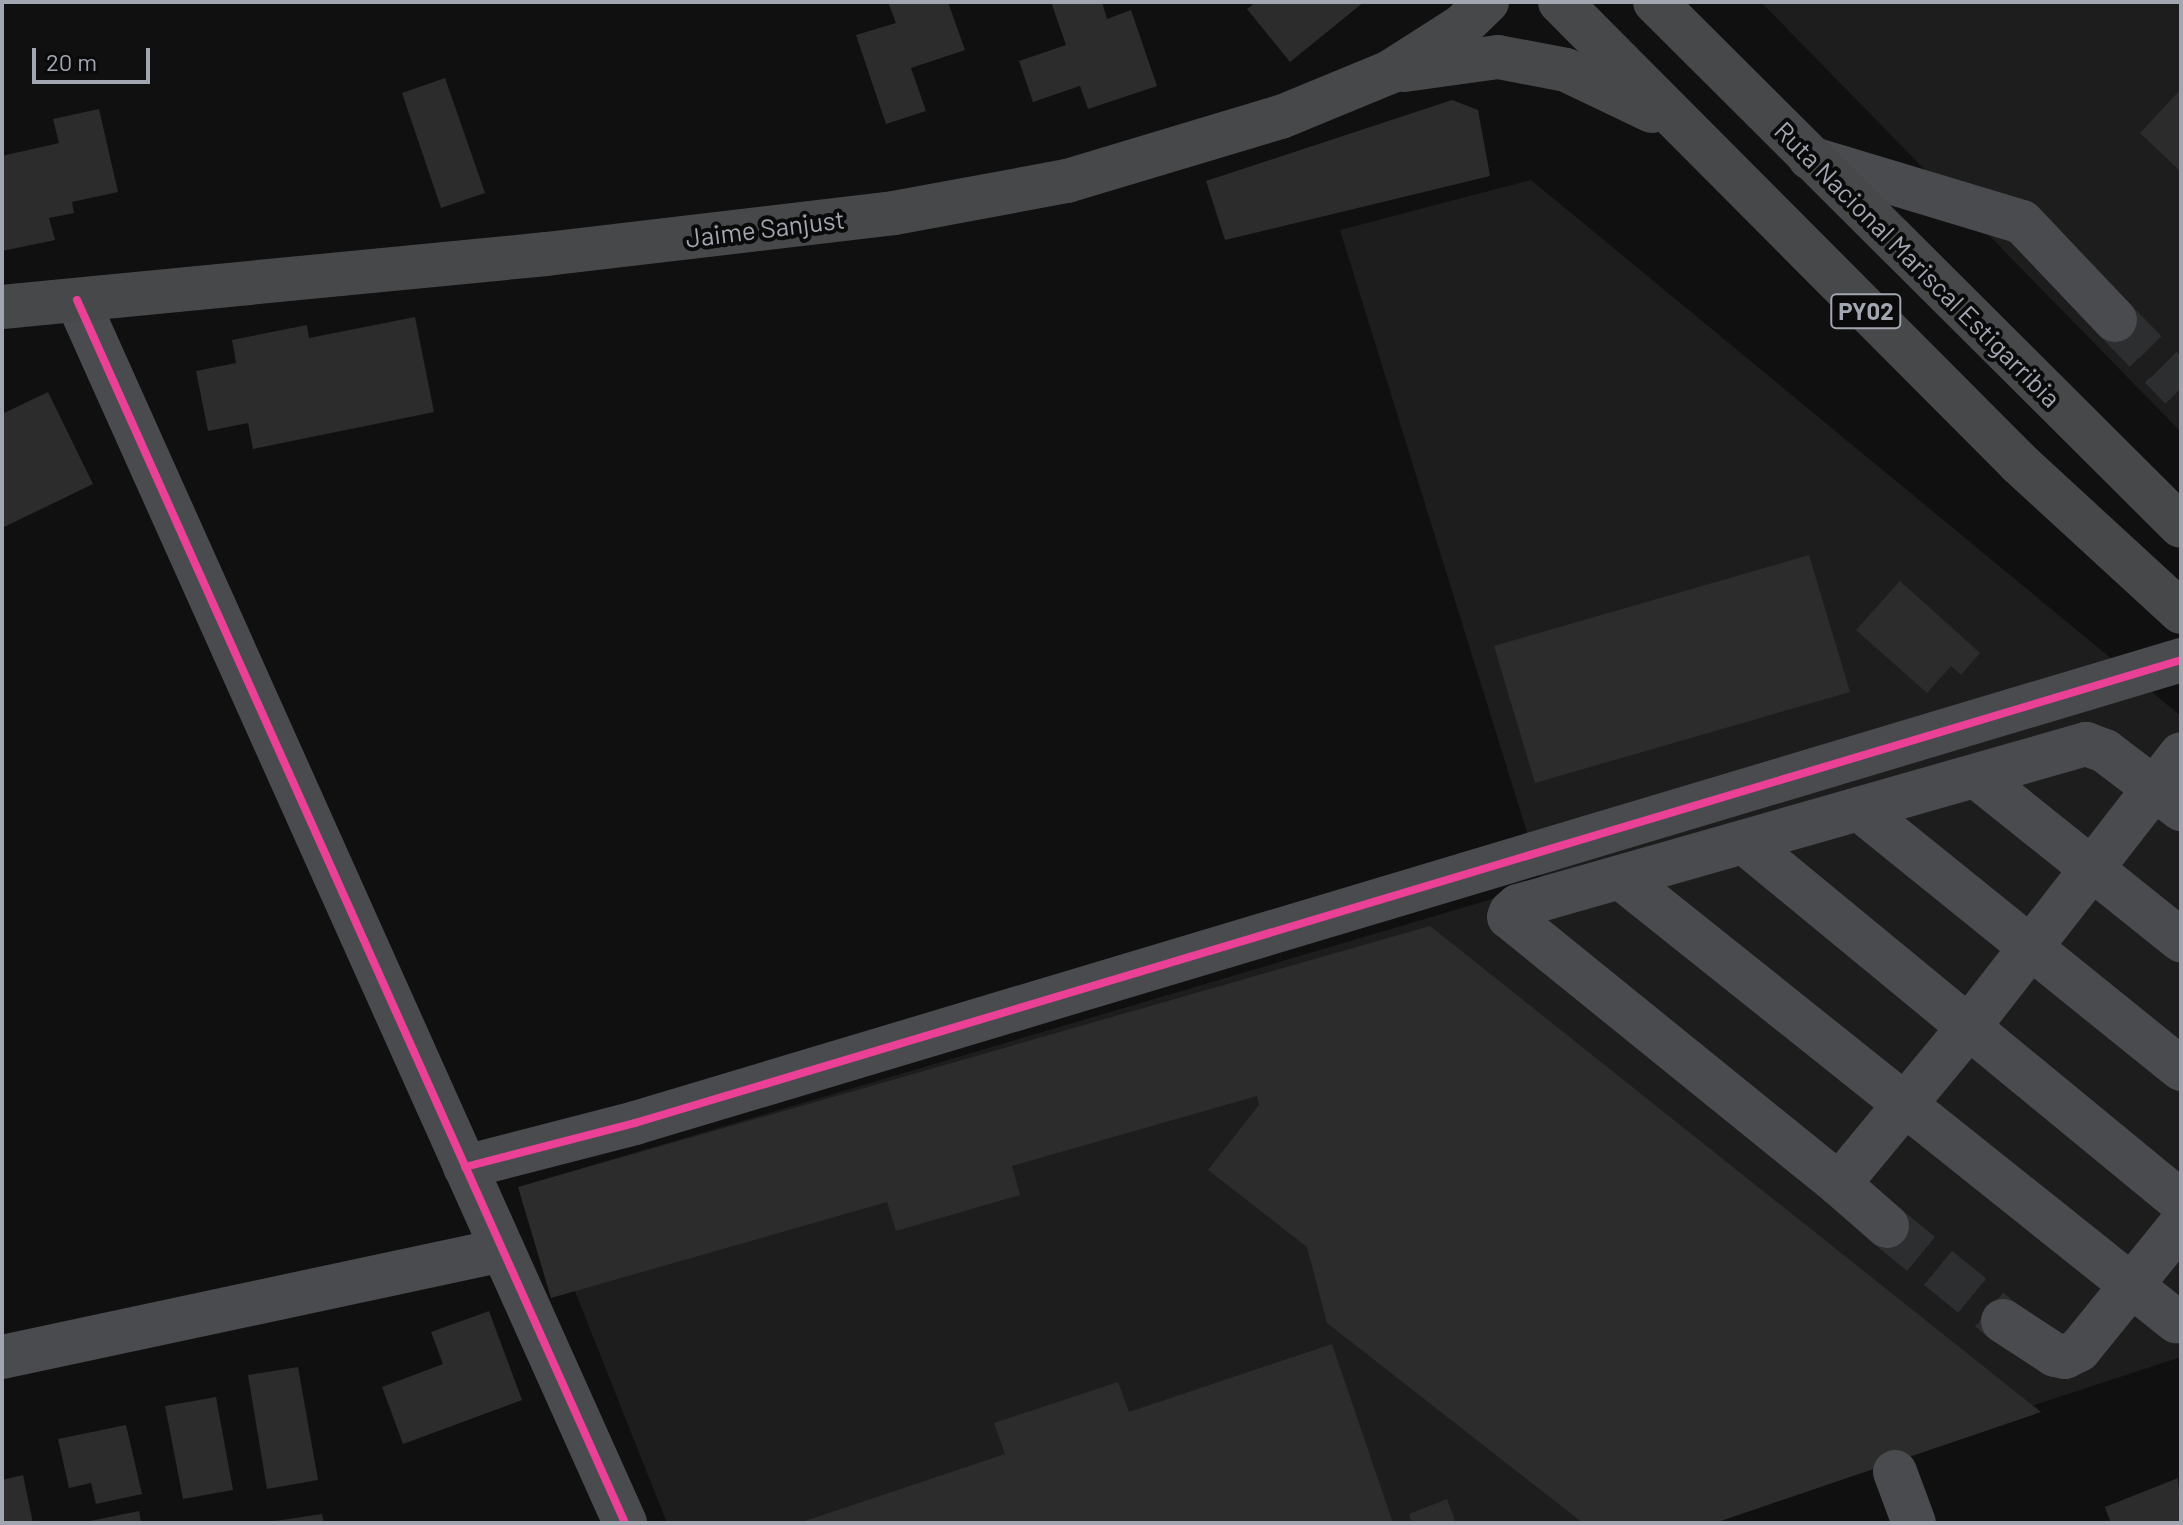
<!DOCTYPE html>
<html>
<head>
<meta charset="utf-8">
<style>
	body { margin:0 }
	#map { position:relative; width:2183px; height:1525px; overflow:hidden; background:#101010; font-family:Barlow,sans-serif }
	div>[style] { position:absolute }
	.built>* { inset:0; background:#1d1d1e }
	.building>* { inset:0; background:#2c2c2c }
	.minor-tunnel>* { height:44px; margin-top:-22px; transform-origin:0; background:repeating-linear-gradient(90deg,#2d2e30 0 44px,transparent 0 66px) }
	.minor>* { height:44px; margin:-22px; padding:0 22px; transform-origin:22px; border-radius:22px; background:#4a4b4f }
	.major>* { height:44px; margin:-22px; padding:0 22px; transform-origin:22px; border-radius:22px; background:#47484a }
	.cycleway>* { height:8px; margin:-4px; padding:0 4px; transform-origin:4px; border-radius:4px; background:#ea4096 }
	span { translate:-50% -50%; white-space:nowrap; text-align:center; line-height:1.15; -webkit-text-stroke:8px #0a0a0b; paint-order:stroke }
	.shield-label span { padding:2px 6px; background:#0a0a0b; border:2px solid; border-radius:6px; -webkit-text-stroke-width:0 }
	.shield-label { font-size:24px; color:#a2a6b0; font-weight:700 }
	.street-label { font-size:26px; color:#a2a6b0 }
	.frame { position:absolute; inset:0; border:4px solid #a2a6b0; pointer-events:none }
	.scale { position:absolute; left:32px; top:48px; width:118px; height:36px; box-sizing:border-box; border:4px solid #a2a6b0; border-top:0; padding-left:10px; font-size:24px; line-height:28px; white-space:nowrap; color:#a2a6b0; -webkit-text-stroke:6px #0a0a0b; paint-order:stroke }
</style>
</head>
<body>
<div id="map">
	<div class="built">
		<i style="clip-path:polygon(1761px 2px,2181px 2px,2181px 432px)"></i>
		<i style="clip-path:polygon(1531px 180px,2181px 716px,2181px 1357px,1673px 1523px,667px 1523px,532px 1183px,1543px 884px,1340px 230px)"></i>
	</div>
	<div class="building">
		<i style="clip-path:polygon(888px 2px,948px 2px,965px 50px,911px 68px,926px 111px,886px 124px,856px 35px,896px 23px)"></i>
		<i style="clip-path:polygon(1051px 2px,1102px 2px,1107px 19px,1131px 10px,1157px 86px,1088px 109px,1080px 86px,1033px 102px,1019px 61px,1066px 45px)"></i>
		<i style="clip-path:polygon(1256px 2px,1364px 2px,1290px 62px,1247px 9px)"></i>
		<i style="clip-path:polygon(445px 78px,485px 193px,441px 208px,402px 93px)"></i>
		<i style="clip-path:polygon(2181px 89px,2181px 172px,2140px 133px)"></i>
		<i style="clip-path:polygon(1452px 100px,1478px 110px,1490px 176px,1225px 240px,1206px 181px)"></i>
		<i style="clip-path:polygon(99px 109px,118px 192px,72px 202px,74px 213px,49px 218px,55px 240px,2px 251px,2px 156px,59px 143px,53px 119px)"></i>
		<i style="clip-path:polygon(415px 317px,434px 412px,253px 449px,248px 423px,208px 431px,196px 371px,236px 363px,232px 340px,307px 325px,309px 338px)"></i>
		<i style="clip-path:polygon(48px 392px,93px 484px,2px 528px,2px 414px)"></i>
		<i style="clip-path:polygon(1809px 555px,1850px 692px,1535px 783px,1494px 646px)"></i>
		<i style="clip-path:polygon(1900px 581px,1980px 653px,1961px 675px,1951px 666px,1927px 693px,1856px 630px)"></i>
		<i style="clip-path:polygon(1430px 926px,2041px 1412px,1715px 1523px,1583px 1523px,1327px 1323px,1307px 1247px,1208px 1170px,1259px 1105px,1257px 1096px,1012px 1166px,1020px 1195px,896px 1231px,887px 1202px,551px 1298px,518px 1187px)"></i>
		<i style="clip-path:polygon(489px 1311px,522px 1400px,403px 1444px,382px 1387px,443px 1364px,431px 1332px)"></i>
		<i style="clip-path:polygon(1332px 1344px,1393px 1523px,799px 1523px,1005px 1454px,994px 1423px,1118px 1382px,1129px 1412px)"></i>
		<i style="clip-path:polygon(298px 1367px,318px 1480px,267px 1489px,248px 1375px)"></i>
		<i style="clip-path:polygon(216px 1397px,233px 1490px,183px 1499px,165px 1406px)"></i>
		<i style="clip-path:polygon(126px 1425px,142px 1494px,96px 1504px,91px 1483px,69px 1488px,58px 1439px)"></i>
		<i style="clip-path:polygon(23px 1475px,33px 1523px,2px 1523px,2px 1480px)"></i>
		<i style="clip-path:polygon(2178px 1478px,2181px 1523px,2111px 1523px,2105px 1507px)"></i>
		<i style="clip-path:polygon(1447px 1499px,1456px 1523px,1412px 1523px,1409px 1514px)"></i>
		<i style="clip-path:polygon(139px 1511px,141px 1523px,85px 1523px,85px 1522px)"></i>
		<i style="clip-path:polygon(322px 1514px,324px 1523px,275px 1523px,275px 1521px)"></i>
	</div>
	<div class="minor-tunnel">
		<i style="left:2115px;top:320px;width:95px;rotate:45.9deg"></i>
		<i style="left:1887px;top:1226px;width:150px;rotate:39.3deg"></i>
	</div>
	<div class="minor">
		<i style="left:1810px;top:158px;width:221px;rotate:16.8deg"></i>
		<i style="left:2022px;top:222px;width:135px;rotate:46.5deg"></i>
		<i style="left:77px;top:300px;width:1340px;rotate:65.86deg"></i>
		<i style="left:1976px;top:776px;width:263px;rotate:38.7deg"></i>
		<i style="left:1859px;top:809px;width:414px;rotate:38.9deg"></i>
		<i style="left:1744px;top:842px;width:566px;rotate:39.48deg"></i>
		<i style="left:1620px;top:877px;width:712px;rotate:38.61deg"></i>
		<i style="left:465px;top:1167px;width:176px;rotate:-14.5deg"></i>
		<i style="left:635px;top:1123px;width:1614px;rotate:-16.67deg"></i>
		<i style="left:1839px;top:1184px;width:424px;rotate:-141deg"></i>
		<i style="left:1509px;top:917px;width:5px;rotate:-68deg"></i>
		<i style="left:1511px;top:912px;width:9px;rotate:-41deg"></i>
		<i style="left:1518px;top:906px;width:591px;rotate:-15.92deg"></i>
		<i style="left:2086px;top:744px;width:20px;rotate:20deg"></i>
		<i style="left:2105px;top:751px;width:96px;rotate:37.3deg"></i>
		<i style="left:1887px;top:1226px;width:64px;rotate:-138.8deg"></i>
		<i style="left:1839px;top:1184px;width:201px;rotate:-50.4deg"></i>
		<i style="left:1967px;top:1029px;width:348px;rotate:-52.1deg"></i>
		<i style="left:2003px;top:1321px;width:62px;rotate:33.2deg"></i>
		<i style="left:2055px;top:1355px;width:10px;rotate:11deg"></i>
		<i style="left:2065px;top:1357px;width:16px;rotate:-27deg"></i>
		<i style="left:2079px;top:1350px;width:162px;rotate:-51deg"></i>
		<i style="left:2px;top:1357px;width:512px;rotate:-12.06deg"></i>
		<i style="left:1895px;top:1472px;width:54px;rotate:69.6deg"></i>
	</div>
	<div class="major">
		<i style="left:1560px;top:2px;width:651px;rotate:45.12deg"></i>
		<i style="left:2019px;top:463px;width:220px;rotate:42.6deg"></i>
		<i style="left:1655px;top:2px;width:742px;rotate:44.89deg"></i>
		<i style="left:1404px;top:70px;width:95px;rotate:-7.9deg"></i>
		<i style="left:1498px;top:57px;width:69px;rotate:10.8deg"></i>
		<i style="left:1566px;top:70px;width:95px;rotate:25.5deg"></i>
		<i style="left:2px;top:307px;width:547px;rotate:-5.56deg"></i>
		<i style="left:546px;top:254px;width:350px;rotate:-6.7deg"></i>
		<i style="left:894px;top:213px;width:176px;rotate:-10.5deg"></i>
		<i style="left:1067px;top:181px;width:223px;rotate:-16.7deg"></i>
		<i style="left:1281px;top:117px;width:118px;rotate:-22.4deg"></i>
		<i style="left:1390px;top:72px;width:85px;rotate:-32.6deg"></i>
		<i style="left:1462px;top:26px;width:35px;rotate:-44deg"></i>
	</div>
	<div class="cycleway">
		<i style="left:77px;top:300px;width:1340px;rotate:65.86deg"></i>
		<i style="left:465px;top:1167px;width:176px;rotate:-14.5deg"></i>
		<i style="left:635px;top:1123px;width:1614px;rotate:-16.67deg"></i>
	</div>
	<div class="shield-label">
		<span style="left:1866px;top:311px">PY02</span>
	</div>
	<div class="street-label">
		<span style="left:765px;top:228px;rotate:-7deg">Jaime Sanjust</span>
		<span style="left:1918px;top:264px;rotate:45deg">Ruta Nacional Mariscal Estigarribia</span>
	</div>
	<div class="frame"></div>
	<div class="scale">20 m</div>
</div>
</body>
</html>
